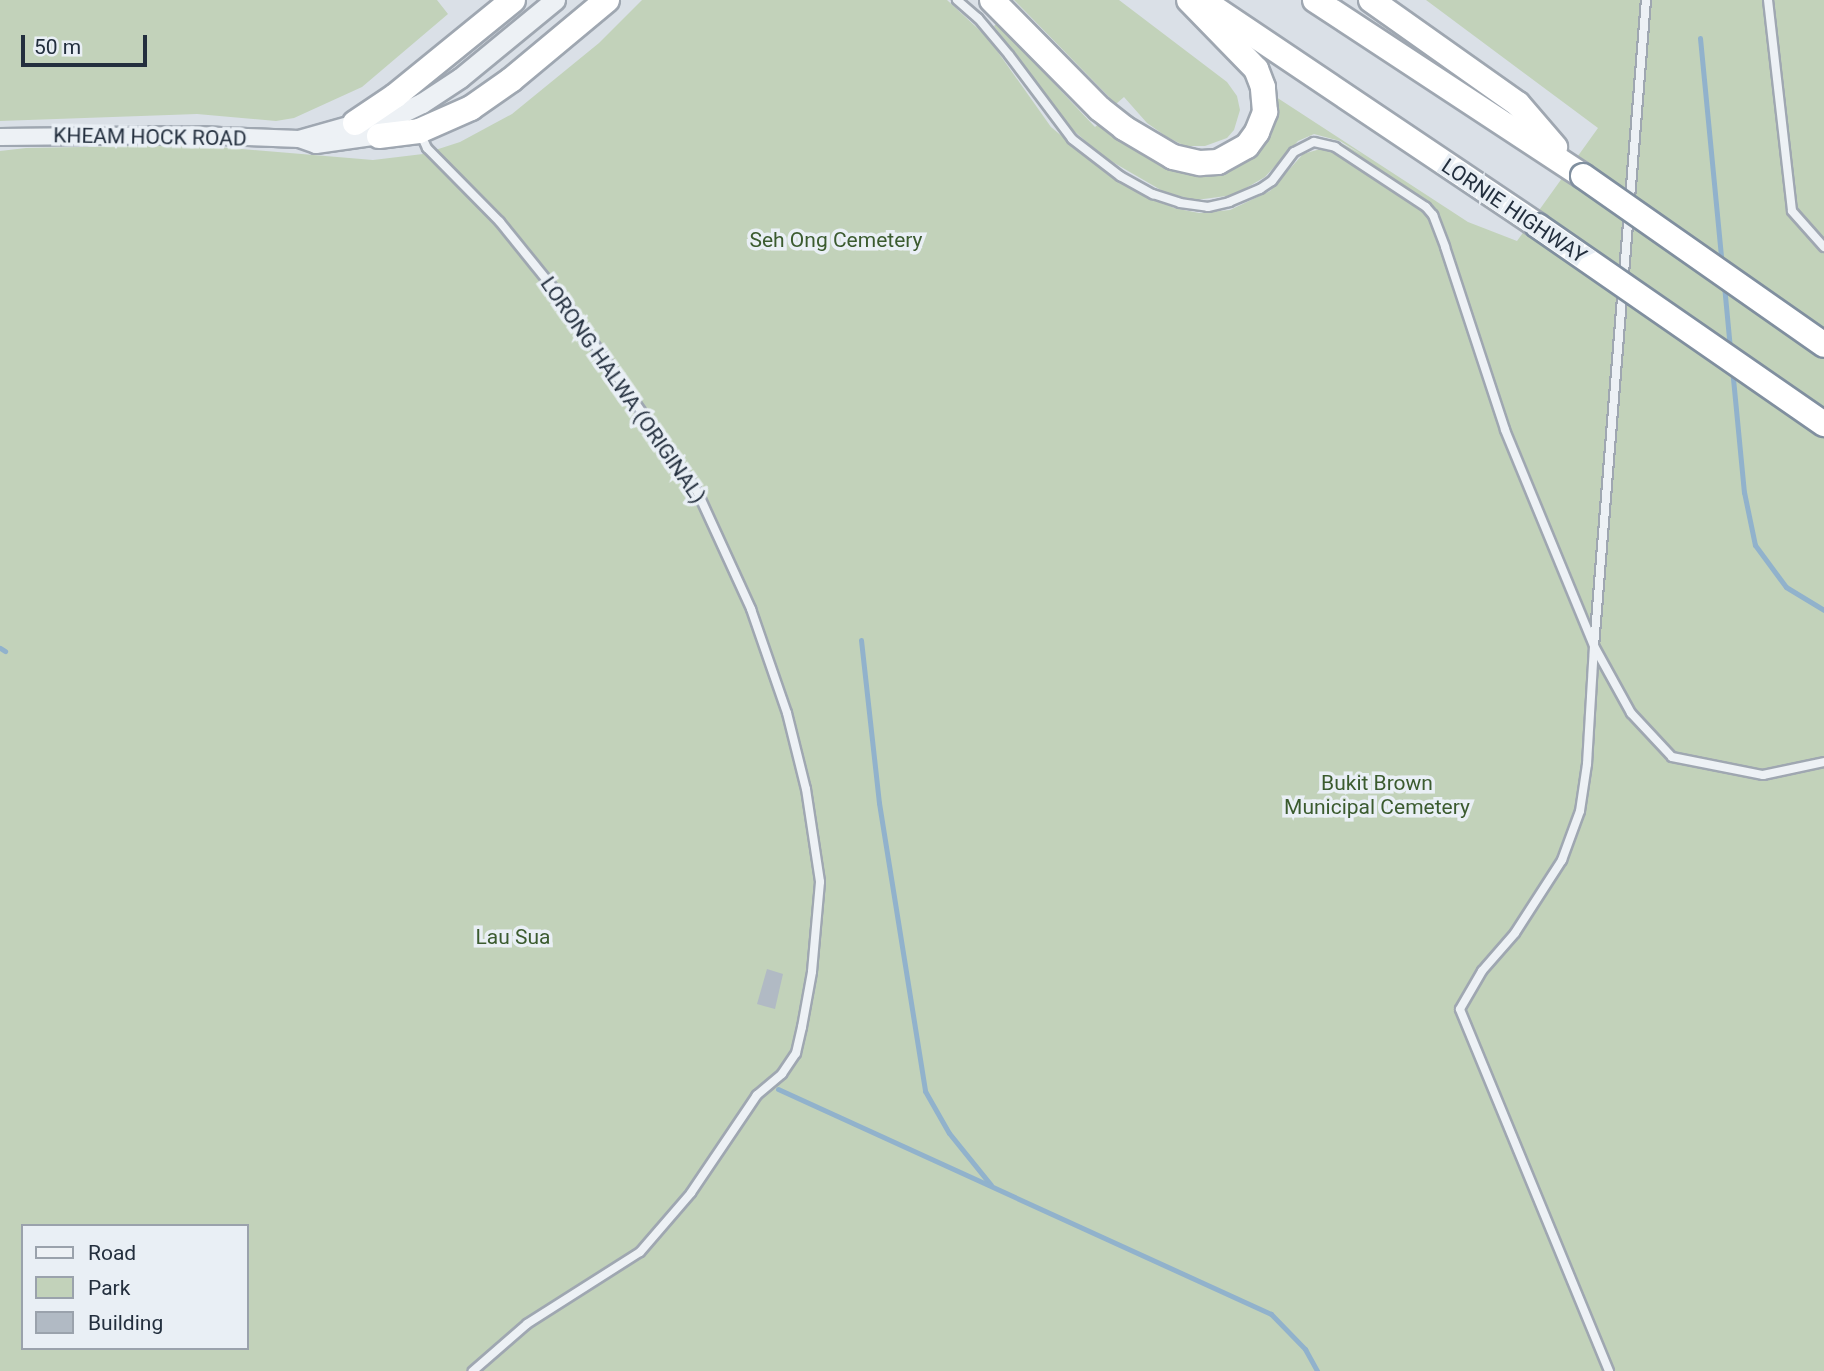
<!DOCTYPE html>
<html>
<head>
<meta charset="utf-8">
<style>
	body { margin:0 }
	#map { position:relative; width:1824px; height:1371px; overflow:hidden; background:#dae0e7; font-family:Roboto,sans-serif }
	div>[style] { position:absolute }
	.green>* { inset:0; background:#c2d2ba }
	.stream>* { height:5px; margin:-2.5px; padding:0 2.5px; transform-origin:2.5px; border-radius:2.5px; background:#91b2cc }
	.building>* { inset:0; background:#b1bac4 }
	.roads { filter:drop-shadow(2px 0 #9fa7b1) drop-shadow(-2px 0 #9fa7b1) drop-shadow(0 2px #9fa7b1) drop-shadow(0 -2px #9fa7b1) }
	.service>* { height:8px; margin:-4px; padding:0 4px; transform-origin:4px; border-radius:4px; background:#edf1f5 }
	.minor>* { height:16px; margin:-8px; padding:0 8px; transform-origin:8px; border-radius:8px; background:#edf1f5 }
	.tertiary>* { height:19px; margin:-9.5px; padding:0 9.5px; transform-origin:9.5px; border-radius:9.5px; background:#edf1f5 }
	.trunk>* { height:24px; margin:-12px; padding:0 12px; transform-origin:12px; border-radius:12px; background:#fff }
	.bridges { filter:drop-shadow(2px 0 #808f9f) drop-shadow(-2px 0 #808f9f) drop-shadow(0 2px #808f9f) drop-shadow(0 -2px #808f9f) }
	.trunk-bridge>* { height:24px; margin:-12px; padding:0 12px; transform-origin:12px; border-radius:12px; background:#fff }
	span { translate:-50% -50%; white-space:nowrap; text-align:center; line-height:1.15; -webkit-text-stroke:7px #e9eff5; paint-order:stroke }
	.street-label { font-size:21px; color:#232f3e }
	.park-label { font-size:21px; color:#3b5b2f }
	.legend { position:absolute; left:21px; top:1224px; width:228px; height:126px; box-sizing:border-box; background:#e9eff5; border:2px solid #9aa2ac; margin:0; padding:9px 12px; list-style:none; font-size:21px; color:#232f3e }
	.legend li { display:flex; align-items:center; gap:14px; height:35px }
	.legend b { width:35px; border:2px solid #9aa2ac }
	.scale { position:absolute; left:21px; top:35px; width:126px; height:32px; box-sizing:border-box; border:4px solid #232f3e; border-top:0; padding-left:9px; font-size:21px; line-height:24px; white-space:nowrap; color:#232f3e; -webkit-text-stroke:5px #e9eff5; paint-order:stroke }
</style>
</head>
<body>
<div id="map">
	<div class="green">
		<i style="clip-path:polygon(0 0,437px 0,448px 14px,362px 87px,294px 118px,276px 121px,197px 114px,0 121px)"></i>
		<i style="clip-path:polygon(evenodd,642px 0,947px 0,988px 38px,1051px 127px,1108px 175px,1174px 208px,1199px 213px,1230px 210px,1270px 191px,1303px 154px,1341px 143px,1363px 155px,1340px 141px,1314px 134px,1298px 141px,1265px 177px,1234px 195px,1196px 200px,1166px 193px,1104px 157px,1066px 124px,994px 26px,997px 23px,1095px 127px,1102px 121px,1219px 172px,1273px 95px,1468px 222px,1517px 241px,1598px 128px,1426px 0,1824px 0,1824px 1371px,0 1371px,0 151px,26px 148px,195px 145px,373px 160px,423px 154px,460px 142px,512px 114px,599px 43px,642px 0,23px 1226px,247px 1226px,247px 1348px,23px 1348px,23px 1226px)"></i>
		<i style="clip-path:polygon(1014px 0,1119px 0,1227px 82px,1237px 96px,1240px 110px,1234px 130px,1227px 138px,1205px 146px,1185px 146px,1167px 137px,1147px 123px,1124px 97px,1116px 104px)"></i>
	</div>
	<div class="stream">
		<i style="left:1700px;top:38px;width:228px;rotate:84.5deg"></i>
		<i style="left:1724px;top:285px;width:63px;rotate:84.6deg"></i>
		<i style="left:1732px;top:368px;width:125px;rotate:84.5deg"></i>
		<i style="left:1744px;top:492px;width:54px;rotate:78.3deg"></i>
		<i style="left:1755px;top:545px;width:52px;rotate:53.6deg"></i>
		<i style="left:1786px;top:587px;width:44px;rotate:31.2deg"></i>
		<i style="left:861px;top:640px;width:164px;rotate:83.7deg"></i>
		<i style="left:879px;top:803px;width:292px;rotate:80.9deg"></i>
		<i style="left:925px;top:1091px;width:48px;rotate:60.3deg"></i>
		<i style="left:949px;top:1133px;width:67px;rotate:51.1deg"></i>
		<i style="left:0;top:648px;width:6px;rotate:31deg"></i>
		<i style="left:778px;top:1089px;width:542px;rotate:24.53deg"></i>
		<i style="left:1271px;top:1314px;width:49px;rotate:45.8deg"></i>
		<i style="left:1305px;top:1349px;width:25px;rotate:61deg"></i>
	</div>
	<div class="building">
		<i style="clip-path:polygon(767px 969px,783px 974px,775px 1009px,757px 1004px)"></i>
	</div>
	<div class="roads">
		<div class="service">
			<i style="left:957px;top:0;width:28px;rotate:41deg"></i>
			<i style="left:978px;top:18px;width:48px;rotate:50deg"></i>
			<i style="left:1009px;top:55px;width:105px;rotate:53.1deg"></i>
			<i style="left:1072px;top:139px;width:61px;rotate:37.6deg"></i>
			<i style="left:1120px;top:176px;width:38px;rotate:29deg"></i>
			<i style="left:1153px;top:194px;width:28px;rotate:18deg"></i>
			<i style="left:1180px;top:203px;width:28px;rotate:8deg"></i>
			<i style="left:1208px;top:207px;width:22px;rotate:-13deg"></i>
			<i style="left:1229px;top:202px;width:34px;rotate:-23deg"></i>
			<i style="left:1260px;top:189px;width:14px;rotate:-34deg"></i>
			<i style="left:1272px;top:181px;width:36px;rotate:-53deg"></i>
			<i style="left:1294px;top:152px;width:22px;rotate:-27deg"></i>
			<i style="left:1314px;top:142px;width:22px;rotate:13deg"></i>
			<i style="left:1335px;top:147px;width:109px;rotate:33.4deg"></i>
			<i style="left:1426px;top:207px;width:11px;rotate:49deg"></i>
			<i style="left:1433px;top:215px;width:34px;rotate:69deg"></i>
			<i style="left:1445px;top:247px;width:193px;rotate:71.8deg"></i>
			<i style="left:1505px;top:430px;width:234px;rotate:67.6deg"></i>
			<i style="left:1594px;top:646px;width:77px;rotate:61.1deg"></i>
			<i style="left:1631px;top:713px;width:60px;rotate:47deg"></i>
			<i style="left:1672px;top:757px;width:93px;rotate:11.2deg"></i>
			<i style="left:1763px;top:775px;width:62px;rotate:-12deg"></i>
			<i style="left:1768px;top:0;width:212px;rotate:83.5deg"></i>
			<i style="left:1792px;top:211px;width:48px;rotate:48.4deg"></i>
			<i style="left:420px;top:133px;width:17px;rotate:65deg"></i>
			<i style="left:427px;top:148px;width:104px;rotate:45.4deg"></i>
			<i style="left:500px;top:222px;width:107px;rotate:51.1deg"></i>
			<i style="left:567px;top:305px;width:229px;rotate:55.1deg"></i>
			<i style="left:698px;top:493px;width:128px;rotate:65.4deg"></i>
			<i style="left:751px;top:609px;width:110px;rotate:70.9deg"></i>
			<i style="left:787px;top:713px;width:78px;rotate:76deg"></i>
			<i style="left:806px;top:789px;width:94px;rotate:81.4deg"></i>
			<i style="left:820px;top:882px;width:90px;rotate:95.1deg"></i>
			<i style="left:812px;top:972px;width:56px;rotate:100.3deg"></i>
			<i style="left:802px;top:1027px;width:27px;rotate:103deg"></i>
			<i style="left:796px;top:1053px;width:25px;rotate:124deg"></i>
			<i style="left:782px;top:1074px;width:33px;rotate:140deg"></i>
			<i style="left:757px;top:1095px;width:118px;rotate:124deg"></i>
			<i style="left:691px;top:1193px;width:78px;rotate:130.8deg"></i>
			<i style="left:640px;top:1252px;width:134px;rotate:147.5deg"></i>
			<i style="left:527px;top:1324px;width:72px;rotate:139deg"></i>
			<i style="left:1609px;top:1371px;width:391px;rotate:-112.4deg"></i>
			<i style="left:1460px;top:1009px;width:44px;rotate:-59.9deg"></i>
			<i style="left:1482px;top:971px;width:50px;rotate:-49deg"></i>
			<i style="left:1515px;top:933px;width:87px;rotate:-57.2deg"></i>
			<i style="left:1562px;top:860px;width:52px;rotate:-69.8deg"></i>
			<i style="left:1580px;top:811px;width:48px;rotate:-81.5deg"></i>
			<i style="left:1587px;top:764px;width:118px;rotate:-86.6deg"></i>
			<i style="left:1594px;top:646px;width:648px;rotate:-85.4deg"></i>
		</div>
		<div class="minor">
			<i style="left:0;top:137px;width:196px;rotate:-0.6deg"></i>
			<i style="left:196px;top:135px;width:103px;rotate:2.2deg"></i>
			<i style="left:299px;top:139px;width:18px;rotate:19deg"></i>
			<i style="left:316px;top:145px;width:64px;rotate:-8.1deg"></i>
			<i style="left:299px;top:139px;width:58px;rotate:-15.9deg"></i>
		</div>
		<div class="tertiary">
			<i style="left:355px;top:123px;width:28px;rotate:-2deg"></i>
			<i style="left:383px;top:122px;width:43px;rotate:-26deg"></i>
			<i style="left:422px;top:103px;width:45px;rotate:-33.3deg"></i>
			<i style="left:460px;top:78px;width:123px;rotate:-39.4deg"></i>
		</div>
		<div class="trunk">
			<i style="left:992px;top:0;width:153px;rotate:45.3deg"></i>
			<i style="left:1100px;top:109px;width:31px;rotate:38deg"></i>
			<i style="left:1124px;top:128px;width:57px;rotate:30.6deg"></i>
			<i style="left:1173px;top:157px;width:28px;rotate:13deg"></i>
			<i style="left:1200px;top:163px;width:18px;rotate:-3deg"></i>
			<i style="left:1218px;top:162px;width:33px;rotate:-29deg"></i>
			<i style="left:1247px;top:146px;width:17px;rotate:-54deg"></i>
			<i style="left:1257px;top:132px;width:22px;rotate:-68deg"></i>
			<i style="left:1265px;top:112px;width:25px;rotate:-95deg"></i>
			<i style="left:1263px;top:87px;width:19px;rotate:-111deg"></i>
			<i style="left:1256px;top:69px;width:96px;rotate:-134.2deg"></i>
			<i style="left:1315px;top:0;width:321px;rotate:33.3deg"></i>
			<i style="left:1371px;top:0;width:180px;rotate:35.3deg"></i>
			<i style="left:1518px;top:104px;width:57px;rotate:49.3deg"></i>
			<i style="left:1205px;top:2px;width:401px;rotate:33.9deg"></i>
			<i style="left:355px;top:123px;width:48px;rotate:-34deg"></i>
			<i style="left:395px;top:96px;width:152px;rotate:-39.1deg"></i>
			<i style="left:379px;top:136px;width:40px;rotate:-7.1deg"></i>
			<i style="left:419px;top:131px;width:57px;rotate:-23.9deg"></i>
			<i style="left:471px;top:108px;width:49px;rotate:-35deg"></i>
			<i style="left:511px;top:80px;width:125px;rotate:-39.8deg"></i>
		</div>
	</div>
	<div class="bridges">
		<div class="trunk-bridge">
			<i style="left:1583px;top:176px;width:294px;rotate:35deg"></i>
			<i style="left:1538px;top:226px;width:348px;rotate:34.7deg"></i>
		</div>
	</div>
	<div class="street-label">
		<span style="left:150px;top:137px;rotate:1deg">KHEAM HOCK ROAD</span>
		<span style="left:1514px;top:211px;rotate:34deg">LORNIE HIGHWAY</span>
		<span style="left:623px;top:390px;rotate:55deg">LORONG HALWA (ORIGINAL)</span>
	</div>
	<div class="park-label">
		<span style="left:836px;top:240px">Seh Ong Cemetery</span>
		<span style="left:1377px;top:795px">Bukit Brown<br>Municipal Cemetery</span>
		<span style="left:513px;top:937px">Lau Sua</span>
	</div>
	<ul class="legend">
	<li><b style="height:9px;background:#edf1f5"></b>Road</li>
	<li><b style="height:19px;background:#c2d2ba"></b>Park</li>
	<li><b style="height:19px;background:#b1bac4"></b>Building</li>
	</ul>
	<div class="scale">50 m</div>
</div>
</body>
</html>
